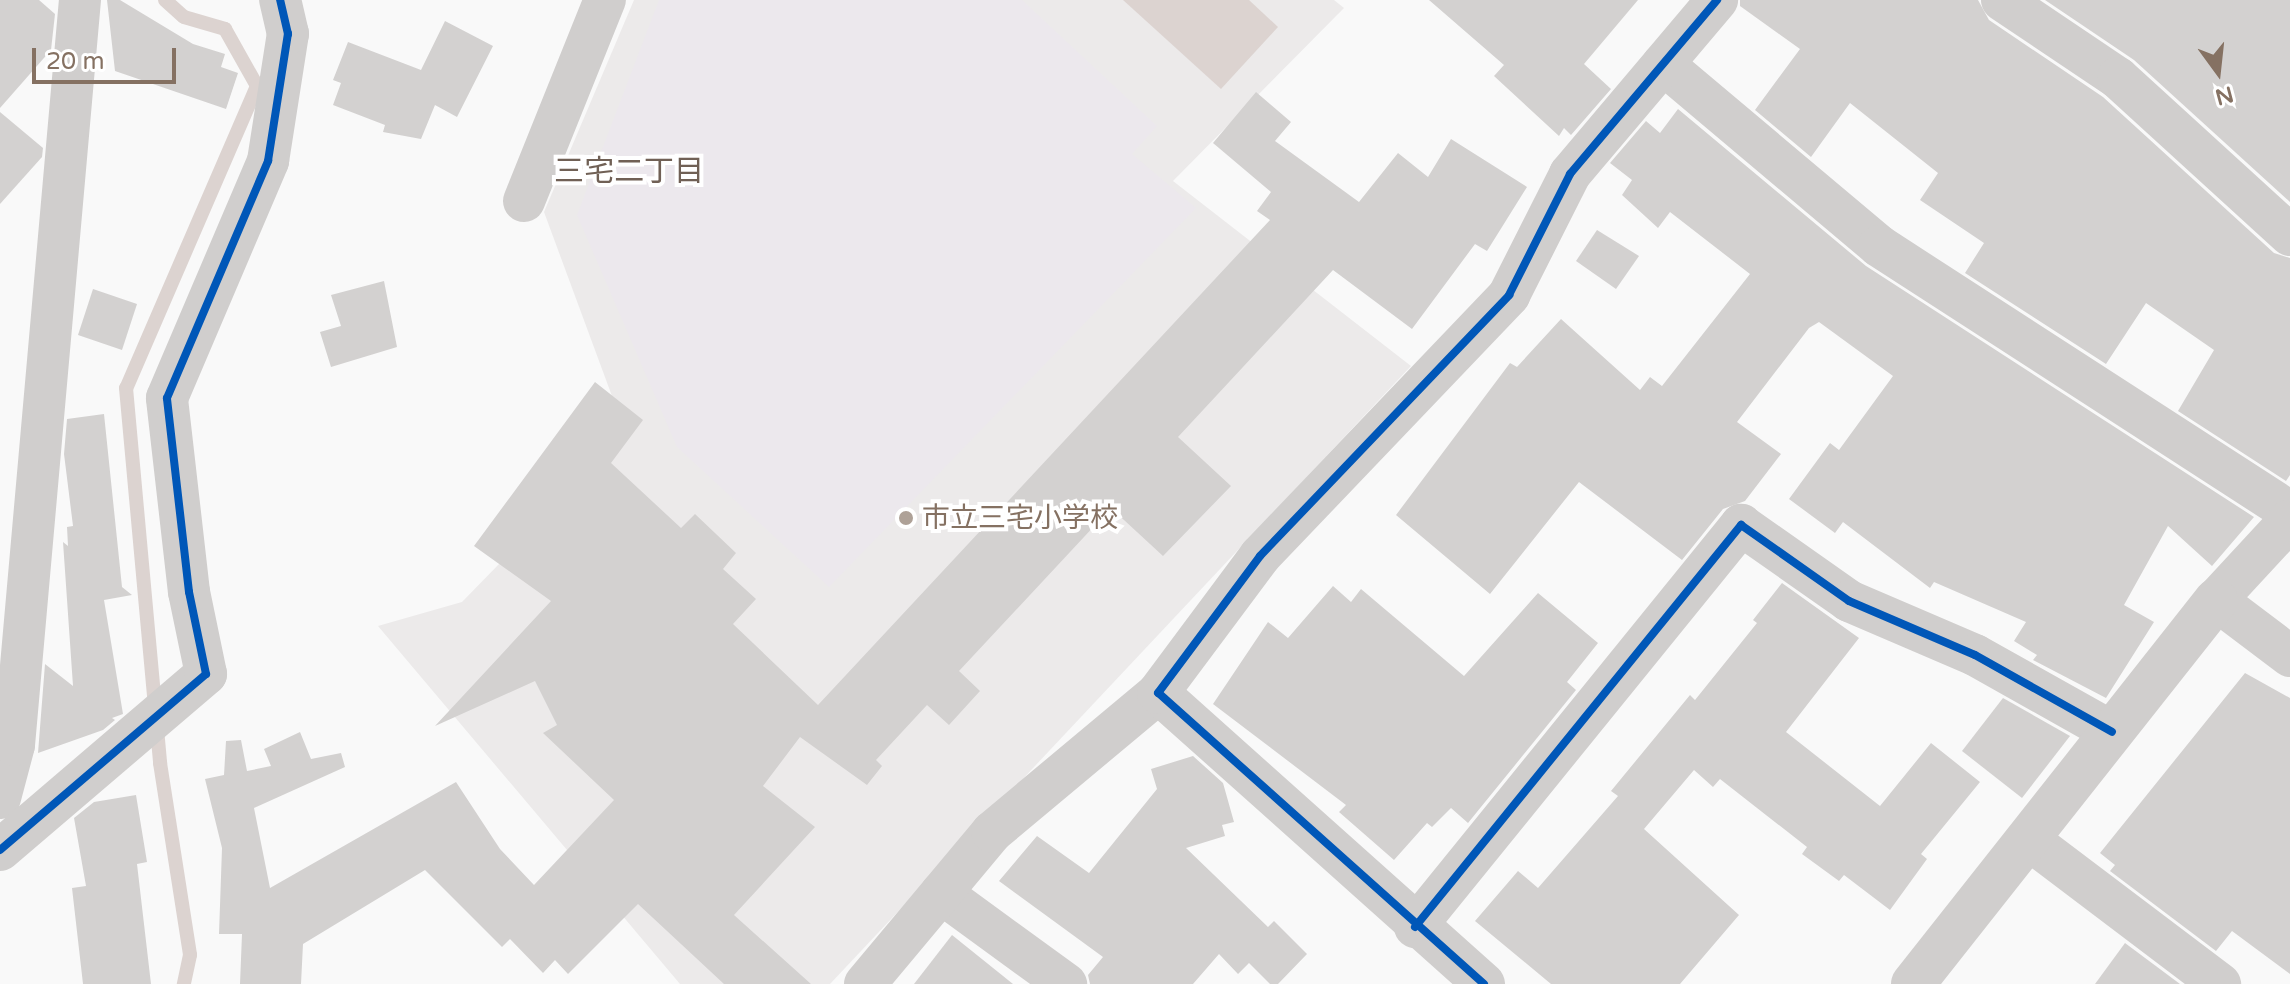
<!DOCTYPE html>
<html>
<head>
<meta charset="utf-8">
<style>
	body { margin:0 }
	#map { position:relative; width:2290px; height:984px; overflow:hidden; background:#f9f9f9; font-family:"Varela Round","Noto Sans JP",sans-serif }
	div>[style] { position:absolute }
	.built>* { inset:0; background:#eceaea }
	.green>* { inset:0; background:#ece8ed }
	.water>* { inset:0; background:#dcd3d0 }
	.stream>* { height:14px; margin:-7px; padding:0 7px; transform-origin:7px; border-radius:7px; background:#dcd3d0 }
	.building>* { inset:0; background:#d3d1d0 }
	.minor>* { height:42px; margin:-21px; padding:0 21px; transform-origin:21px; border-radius:21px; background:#d0cecd }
	.tertiary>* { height:44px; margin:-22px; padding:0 22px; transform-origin:22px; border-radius:22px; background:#d0cecd }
	.cycleway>* { height:8px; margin:-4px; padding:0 4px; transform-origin:4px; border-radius:4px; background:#0057b8 }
	.dots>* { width:22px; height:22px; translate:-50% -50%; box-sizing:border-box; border:4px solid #fff; border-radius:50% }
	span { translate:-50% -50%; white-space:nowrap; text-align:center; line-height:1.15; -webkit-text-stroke:8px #fff; paint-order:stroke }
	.poi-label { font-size:28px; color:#857162 }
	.left { translate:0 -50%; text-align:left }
	.neighbourhood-label { font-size:30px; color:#706055 }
	.north { position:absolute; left:2178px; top:32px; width:80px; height:80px; -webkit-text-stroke:6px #fff; paint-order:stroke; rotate:165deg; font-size:22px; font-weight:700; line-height:32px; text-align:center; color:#857162 }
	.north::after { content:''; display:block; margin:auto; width:28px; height:36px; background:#857162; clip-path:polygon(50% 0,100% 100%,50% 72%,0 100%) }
	.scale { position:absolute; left:32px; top:48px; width:144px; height:36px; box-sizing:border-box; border:4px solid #857162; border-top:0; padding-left:10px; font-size:24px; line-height:28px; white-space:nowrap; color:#857162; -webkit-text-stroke:6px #fff; paint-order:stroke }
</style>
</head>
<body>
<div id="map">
	<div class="built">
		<i style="clip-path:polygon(634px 0,1334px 0,1344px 8px,1173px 181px,1411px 366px,830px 984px,680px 984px,378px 626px,462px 602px,626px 434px,544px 212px)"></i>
	</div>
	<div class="green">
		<i style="clip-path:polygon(659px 0,1022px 0,1157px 126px,1132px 154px,1196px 208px,829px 587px,677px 447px,577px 215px)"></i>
	</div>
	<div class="water">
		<i style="clip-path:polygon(1123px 0,1249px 0,1278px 27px,1221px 89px)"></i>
	</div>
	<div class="stream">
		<i style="left:165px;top:0;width:25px;rotate:42deg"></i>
		<i style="left:184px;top:17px;width:43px;rotate:16.3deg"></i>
		<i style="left:225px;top:29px;width:65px;rotate:60.7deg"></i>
		<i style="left:257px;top:86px;width:329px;rotate:113.4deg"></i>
		<i style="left:126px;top:388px;width:377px;rotate:84.8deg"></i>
		<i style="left:160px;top:763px;width:194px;rotate:81.1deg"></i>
		<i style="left:190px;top:955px;width:30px;rotate:102deg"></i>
	</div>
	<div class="building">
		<i style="clip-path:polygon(0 0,39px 0,55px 14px,51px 50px,0 108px)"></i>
		<i style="clip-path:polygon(107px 0,120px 0,193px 44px,225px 54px,221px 67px,238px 73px,226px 109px,115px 71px)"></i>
		<i style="clip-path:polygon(1429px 0,1638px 0,1584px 64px,1611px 89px,1571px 135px,1564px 128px,1559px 136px,1494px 76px,1504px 65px)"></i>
		<i style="clip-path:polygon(1740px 0,1978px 0,1989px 20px,2103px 97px,2274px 253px,2290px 258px,2290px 475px,2286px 481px,2178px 411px,2214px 350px,2146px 303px,2106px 364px,1965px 273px,1984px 243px,1920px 200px,1938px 173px,1850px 103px,1811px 157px,1755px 110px,1800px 49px,1740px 6px)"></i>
		<i style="clip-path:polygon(2045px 0,2290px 0,2290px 202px,2134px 60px)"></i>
		<i style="clip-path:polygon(445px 21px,493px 46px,457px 117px,435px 105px,421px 139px,383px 132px,385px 125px,333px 105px,341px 83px,333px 80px,348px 42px,421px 70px)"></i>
		<i style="clip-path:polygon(1256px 92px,1291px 122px,1275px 141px,1359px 202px,1398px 153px,1428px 177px,1451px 139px,1527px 187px,1487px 251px,1475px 244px,1412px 329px,1333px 270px,1178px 437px,1231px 486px,1163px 556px,1111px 508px,959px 671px,980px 691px,949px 725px,927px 705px,876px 760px,882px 766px,867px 785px,800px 737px,763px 786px,815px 827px,734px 915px,811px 984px,724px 984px,638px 904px,568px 974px,555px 960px,543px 973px,510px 939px,502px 947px,425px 870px,303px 944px,301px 984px,240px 984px,242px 934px,219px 934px,222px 848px,205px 779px,224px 775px,226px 741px,241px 740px,247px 771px,271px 766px,264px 749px,300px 732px,311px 759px,341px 753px,345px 767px,254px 808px,270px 888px,456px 782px,500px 849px,534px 885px,614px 800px,543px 733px,557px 725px,535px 681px,435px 726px,551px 601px,474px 546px,595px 382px,643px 420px,611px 463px,681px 528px,695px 514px,736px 553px,723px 569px,756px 599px,733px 624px,818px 705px,1270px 220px,1257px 211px,1271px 192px,1213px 143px)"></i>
		<i style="clip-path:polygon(1678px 109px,1866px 266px,2254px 517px,2212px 566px,2168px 526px,2124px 605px,2154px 622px,2106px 698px,2033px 660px,2037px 655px,2014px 641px,2026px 622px,1934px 582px,1930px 588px,1843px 522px,1835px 533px,1789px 499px,1830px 443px,1839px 450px,1893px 376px,1819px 322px,1809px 328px,1737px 422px,1781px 454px,1745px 501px,1723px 509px,1682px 560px,1579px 482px,1490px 594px,1396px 515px,1510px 363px,1517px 367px,1561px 319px,1640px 390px,1650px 377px,1662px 386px,1750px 274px,1670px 212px,1658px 228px,1622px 195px,1632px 180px,1610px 163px,1646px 121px,1660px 133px)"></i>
		<i style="clip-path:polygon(0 112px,43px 148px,42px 157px,0 204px)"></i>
		<i style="clip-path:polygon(1597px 230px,1639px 256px,1616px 289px,1576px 261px)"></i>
		<i style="clip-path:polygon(384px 281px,397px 347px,331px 367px,320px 332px,341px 326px,331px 295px)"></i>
		<i style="clip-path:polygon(93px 289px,137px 304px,122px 350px,78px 335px)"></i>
		<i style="clip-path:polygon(104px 414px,122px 587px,132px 595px,104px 600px,123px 714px,112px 718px,115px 720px,103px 730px,38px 753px,45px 664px,73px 686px,63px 542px,68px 546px,67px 527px,73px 526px,64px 454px,67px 419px)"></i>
		<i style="clip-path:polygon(1782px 583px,1859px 638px,1786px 732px,1880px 806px,1931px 743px,1980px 782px,1921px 854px,1927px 859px,1890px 910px,1844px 875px,1839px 881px,1802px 854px,1807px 847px,1720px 779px,1713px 787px,1694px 770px,1644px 829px,1739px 915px,1680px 984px,1551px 984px,1475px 921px,1518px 871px,1538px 888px,1618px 796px,1611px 791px,1690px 695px,1695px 700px,1757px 623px,1753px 620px)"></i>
		<i style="clip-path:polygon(1333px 586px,1351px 602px,1361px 589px,1464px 676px,1538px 593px,1598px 643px,1567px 682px,1576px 690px,1468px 823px,1451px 808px,1432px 827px,1427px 823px,1394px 860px,1339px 812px,1346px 805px,1213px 704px,1268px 622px,1288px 638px)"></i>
		<i style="clip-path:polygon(2245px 673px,2290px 698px,2290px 974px,2232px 931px,2216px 951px,2110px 871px,2115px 865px,2100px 853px)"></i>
		<i style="clip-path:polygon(2003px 698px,2070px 736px,2022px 798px,1962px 751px)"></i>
		<i style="clip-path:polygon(1193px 756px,1223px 783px,1234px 822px,1222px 825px,1225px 836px,1186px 848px,1268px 927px,1274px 921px,1307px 954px,1278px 984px,1270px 984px,1249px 963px,1238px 974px,1219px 954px,1193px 984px,1090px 984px,1088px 975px,1103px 957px,999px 881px,1037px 836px,1089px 873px,1157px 789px,1151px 769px)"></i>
		<i style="clip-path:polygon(136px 795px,147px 862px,137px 864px,151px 984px,83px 984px,72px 888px,86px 886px,74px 818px,94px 802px)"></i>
		<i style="clip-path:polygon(952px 935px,1013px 984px,914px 984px)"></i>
		<i style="clip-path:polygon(2125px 943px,2180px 984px,2095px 984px)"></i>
	</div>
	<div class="minor">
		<i style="left:2002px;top:0;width:140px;rotate:33.9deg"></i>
		<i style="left:2118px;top:78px;width:233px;rotate:42.4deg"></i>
		<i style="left:1663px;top:64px;width:282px;rotate:40.1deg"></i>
		<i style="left:1879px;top:246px;width:490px;rotate:32.9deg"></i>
		<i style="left:524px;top:201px;width:217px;rotate:-68.1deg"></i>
		<i style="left:2290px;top:520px;width:109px;rotate:132.8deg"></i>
		<i style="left:2216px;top:600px;width:93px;rotate:37.1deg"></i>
		<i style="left:0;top:798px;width:55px;rotate:-75.2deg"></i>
		<i style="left:14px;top:745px;width:748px;rotate:-84.94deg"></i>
		<i style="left:2028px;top:839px;width:241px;rotate:37.1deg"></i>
		<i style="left:0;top:850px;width:271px;rotate:-40.5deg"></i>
		<i style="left:206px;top:674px;width:84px;rotate:-101.7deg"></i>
		<i style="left:189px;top:592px;width:195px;rotate:-96.5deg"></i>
		<i style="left:167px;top:398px;width:258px;rotate:-66.9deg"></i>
		<i style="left:268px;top:161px;width:129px;rotate:-81.1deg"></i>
		<i style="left:288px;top:34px;width:35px;rotate:-103deg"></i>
		<i style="left:941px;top:893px;width:155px;rotate:36.1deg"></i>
		<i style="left:1415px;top:927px;width:518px;rotate:-50.96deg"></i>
		<i style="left:1741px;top:525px;width:132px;rotate:35.1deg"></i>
		<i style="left:1849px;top:601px;width:137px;rotate:23.2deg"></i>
		<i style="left:1975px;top:655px;width:157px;rotate:29.3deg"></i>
		<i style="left:865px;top:984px;width:198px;rotate:-50.1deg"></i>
		<i style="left:992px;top:832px;width:217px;rotate:-39.9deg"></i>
		<i style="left:1484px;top:984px;width:437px;rotate:-138.2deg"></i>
		<i style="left:1158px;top:693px;width:171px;rotate:-53.3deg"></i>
		<i style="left:1260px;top:556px;width:361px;rotate:-46.3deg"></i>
		<i style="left:1509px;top:295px;width:136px;rotate:-63.2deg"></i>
		<i style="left:1570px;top:174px;width:228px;rotate:-49.8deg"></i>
	</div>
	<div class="tertiary">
		<i style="left:1913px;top:984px;width:489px;rotate:-51.7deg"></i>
	</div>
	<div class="cycleway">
		<i style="left:0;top:850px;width:271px;rotate:-40.5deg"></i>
		<i style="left:206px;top:674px;width:84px;rotate:-101.7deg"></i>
		<i style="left:189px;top:592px;width:195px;rotate:-96.5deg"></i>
		<i style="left:167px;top:398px;width:258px;rotate:-66.9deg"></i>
		<i style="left:268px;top:161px;width:129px;rotate:-81.1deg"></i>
		<i style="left:288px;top:34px;width:35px;rotate:-103deg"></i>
		<i style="left:1415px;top:927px;width:518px;rotate:-50.96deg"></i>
		<i style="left:1741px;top:525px;width:132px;rotate:35.1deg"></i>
		<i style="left:1849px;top:601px;width:137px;rotate:23.2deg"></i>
		<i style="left:1975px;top:655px;width:157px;rotate:29.3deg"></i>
		<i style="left:1484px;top:984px;width:437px;rotate:-138.2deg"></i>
		<i style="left:1158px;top:693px;width:171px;rotate:-53.3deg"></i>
		<i style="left:1260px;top:556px;width:361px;rotate:-46.3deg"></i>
		<i style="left:1509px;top:295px;width:136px;rotate:-63.2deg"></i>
		<i style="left:1570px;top:174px;width:228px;rotate:-49.8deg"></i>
	</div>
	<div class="dots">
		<i style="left:906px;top:518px;background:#aea197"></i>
	</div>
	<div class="poi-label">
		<span class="left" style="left:922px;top:518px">市立三宅小学校</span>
	</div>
	<div class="neighbourhood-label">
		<span style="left:629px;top:172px">三宅二丁目</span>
	</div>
	<div class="north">N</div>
	<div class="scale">20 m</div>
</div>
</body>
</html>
